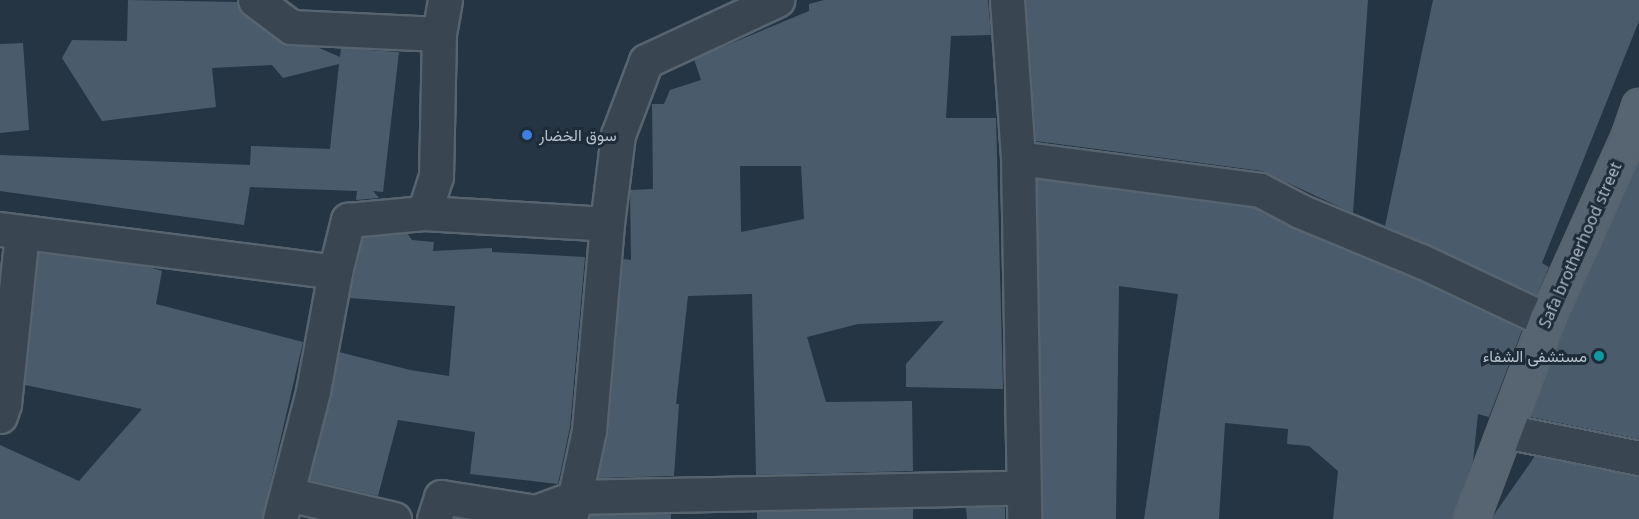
<!DOCTYPE html>
<html>
<head>
<meta charset="utf-8">
<style>
	body { margin:0 }
	#map { position:relative; width:1639px; height:519px; overflow:hidden; background:#253543; font-family:"Open Sans",Vazirmatn,sans-serif }
	div>[style] { position:absolute }
	.building>* { inset:0; background:#4a5c6c }
	.roads { filter:drop-shadow(2px 0 #57646f) drop-shadow(-2px 0 #57646f) drop-shadow(0 2px #57646f) drop-shadow(0 -2px #57646f) }
	.minor>* { height:33px; margin:-16.5px; padding:0 16.5px; transform-origin:16.5px; border-radius:16.5px; background:#394652 }
	.major>* { height:33px; margin:-16.5px; padding:0 16.5px; transform-origin:16.5px; border-radius:16.5px; background:#576572 }
	.dots>* { width:16px; height:16px; translate:-50% -50%; box-sizing:border-box; border:3px solid #1e2b38; border-radius:50% }
	span { translate:-50% -50%; white-space:nowrap; text-align:center; line-height:1.15; -webkit-text-stroke:6px #1e2b38; paint-order:stroke }
	.poi-label { font-size:16px; color:#b6c1cc }
	.left { translate:0 -50%; text-align:left }
	.right { translate:-100% -50%; text-align:right }
	.street-label { font-size:16px; color:#b6c1cc }
</style>
</head>
<body>
<div id="map">
	<div class="building">
		<i style="clip-path:polygon(128px 0,237px 2px,244px 15px,280px 42px,289px 46px,317px 47px,340px 57px,341px 48px,399px 52px,383px 192px,373px 191px,379px 198px,356px 200px,357px 191px,250px 187px,244px 225px,0 191px,0 155px,250px 165px,251px 146px,330px 149px,339px 64px,283px 78px,272px 65px,212px 68px,216px 107px,102px 121px,62px 58px,72px 40px,127px 41px)"></i>
		<i style="clip-path:polygon(evenodd,824px 0,988px 0,991px 35px,951px 36px,946px 118px,996px 118px,1003px 389px,906px 387px,906px 364px,944px 321px,858px 324px,807px 337px,826px 402px,912px 401px,913px 471px,756px 475px,752px 294px,688px 296px,676px 404px,679px 404px,674px 476px,598px 478px,608px 432px,623px 259px,631px 260px,630px 190px,653px 189px,652px 104px,664px 104px,670px 90px,701px 80px,694px 59px,809px 11px,809px 4px,824px 0,740px 166px,801px 166px,804px 219px,741px 232px,740px 166px)"></i>
		<i style="clip-path:polygon(1026px 0,1368px 0,1353px 213px,1262px 171px,1036px 141px)"></i>
		<i style="clip-path:polygon(1433px 0,1639px 0,1639px 21px,1542px 263px,1549px 267px,1537px 295px,1385px 226px)"></i>
		<i style="clip-path:polygon(23px 43px,29px 130px,0 133px,0 44px)"></i>
		<i style="clip-path:polygon(1639px 159px,1639px 439px,1530px 417px,1563px 327px)"></i>
		<i style="clip-path:polygon(1037px 179px,1254px 208px,1293px 228px,1413px 278px,1522px 330px,1489px 417px,1478px 414px,1473px 461px,1453px 519px,1333px 519px,1338px 471px,1309px 446px,1287px 444px,1288px 429px,1225px 423px,1219px 519px,1144px 519px,1178px 294px,1119px 286px,1116px 519px,1043px 519px)"></i>
		<i style="clip-path:polygon(407px 233px,412px 240px,434px 242px,433px 251px,492px 248px,492px 252px,585px 257px,570px 427px,558px 484px,470px 474px,475px 432px,398px 420px,378px 496px,309px 480px,339px 352px,410px 370px,449px 376px,455px 306px,349px 298px,363px 237px)"></i>
		<i style="clip-path:polygon(39px 253px,149px 267px,162px 271px,156px 304px,303px 342px,262px 519px,0 519px,0 445px,79px 481px,142px 409px,25px 385px)"></i>
		<i style="clip-path:polygon(1535px 456px,1639px 476px,1639px 519px,1491px 519px)"></i>
		<i style="clip-path:polygon(1005px 507px,1005px 519px,967px 519px,966px 508px)"></i>
		<i style="clip-path:polygon(913px 509px,913px 519px,757px 519px,757px 512px)"></i>
		<i style="clip-path:polygon(671px 514px,671px 519px,589px 519px,590px 515px)"></i>
	</div>
	<div class="roads">
		<div class="minor">
			<i style="left:255px;top:0;width:45px;rotate:36.9deg"></i>
			<i style="left:291px;top:27px;width:148px;rotate:2.7deg"></i>
			<i style="left:1007px;top:0;width:158px;rotate:86deg"></i>
			<i style="left:1018px;top:158px;width:361px;rotate:89deg"></i>
			<i style="left:1018px;top:158px;width:244px;rotate:7.5deg"></i>
			<i style="left:1260px;top:190px;width:45px;rotate:27.7deg"></i>
			<i style="left:1300px;top:211px;width:131px;rotate:22.5deg"></i>
			<i style="left:1421px;top:261px;width:138px;rotate:25.3deg"></i>
			<i style="left:424px;top:213px;width:38px;rotate:-72deg"></i>
			<i style="left:436px;top:177px;width:143px;rotate:-88.8deg"></i>
			<i style="left:439px;top:34px;width:35px;rotate:-80deg"></i>
			<i style="left:0;top:229px;width:338px;rotate:7.3deg"></i>
			<i style="left:335px;top:272px;width:54px;rotate:-76deg"></i>
			<i style="left:348px;top:220px;width:76px;rotate:-5.3deg"></i>
			<i style="left:424px;top:213px;width:183px;rotate:3.4deg"></i>
			<i style="left:0;top:416px;width:13px;rotate:-72deg"></i>
			<i style="left:4px;top:404px;width:172px;rotate:-84deg"></i>
			<i style="left:1505px;top:431px;width:137px;rotate:11.4deg"></i>
			<i style="left:288px;top:494px;width:109px;rotate:13.3deg"></i>
			<i style="left:280px;top:519px;width:132px;rotate:-75.5deg"></i>
			<i style="left:313px;top:391px;width:121px;rotate:-79.5deg"></i>
			<i style="left:434px;top:519px;width:23px;rotate:-72deg"></i>
			<i style="left:441px;top:497px;width:96px;rotate:9deg"></i>
			<i style="left:536px;top:512px;width:43px;rotate:-20.6deg"></i>
			<i style="left:576px;top:497px;width:446px;rotate:-1.2deg"></i>
			<i style="left:570px;top:519px;width:91px;rotate:-77.9deg"></i>
			<i style="left:589px;top:430px;width:207px;rotate:-85deg"></i>
			<i style="left:607px;top:224px;width:90px;rotate:-83deg"></i>
			<i style="left:618px;top:135px;width:79px;rotate:-69.3deg"></i>
			<i style="left:646px;top:61px;width:145px;rotate:-25deg"></i>
		</div>
		<div class="major">
			<i style="left:1471px;top:519px;width:213px;rotate:-69.3deg"></i>
			<i style="left:1546px;top:320px;width:203px;rotate:-65.8deg"></i>
			<i style="left:1629px;top:135px;width:31px;rotate:-71deg"></i>
		</div>
	</div>
	<div class="dots">
		<i style="left:527px;top:135px;background:#3f7fe0"></i>
		<i style="left:1599px;top:356px;background:#0f9aa8"></i>
	</div>
	<div class="poi-label">
		<span class="left" style="left:539px;top:135px">سوق الخضار</span>
		<span class="right" style="left:1587px;top:356px">مستشفى الشفاء</span>
	</div>
	<div class="street-label">
		<span style="left:1580px;top:245px;rotate:-66deg">Safa brotherhood street</span>
	</div>
</div>
</body>
</html>
